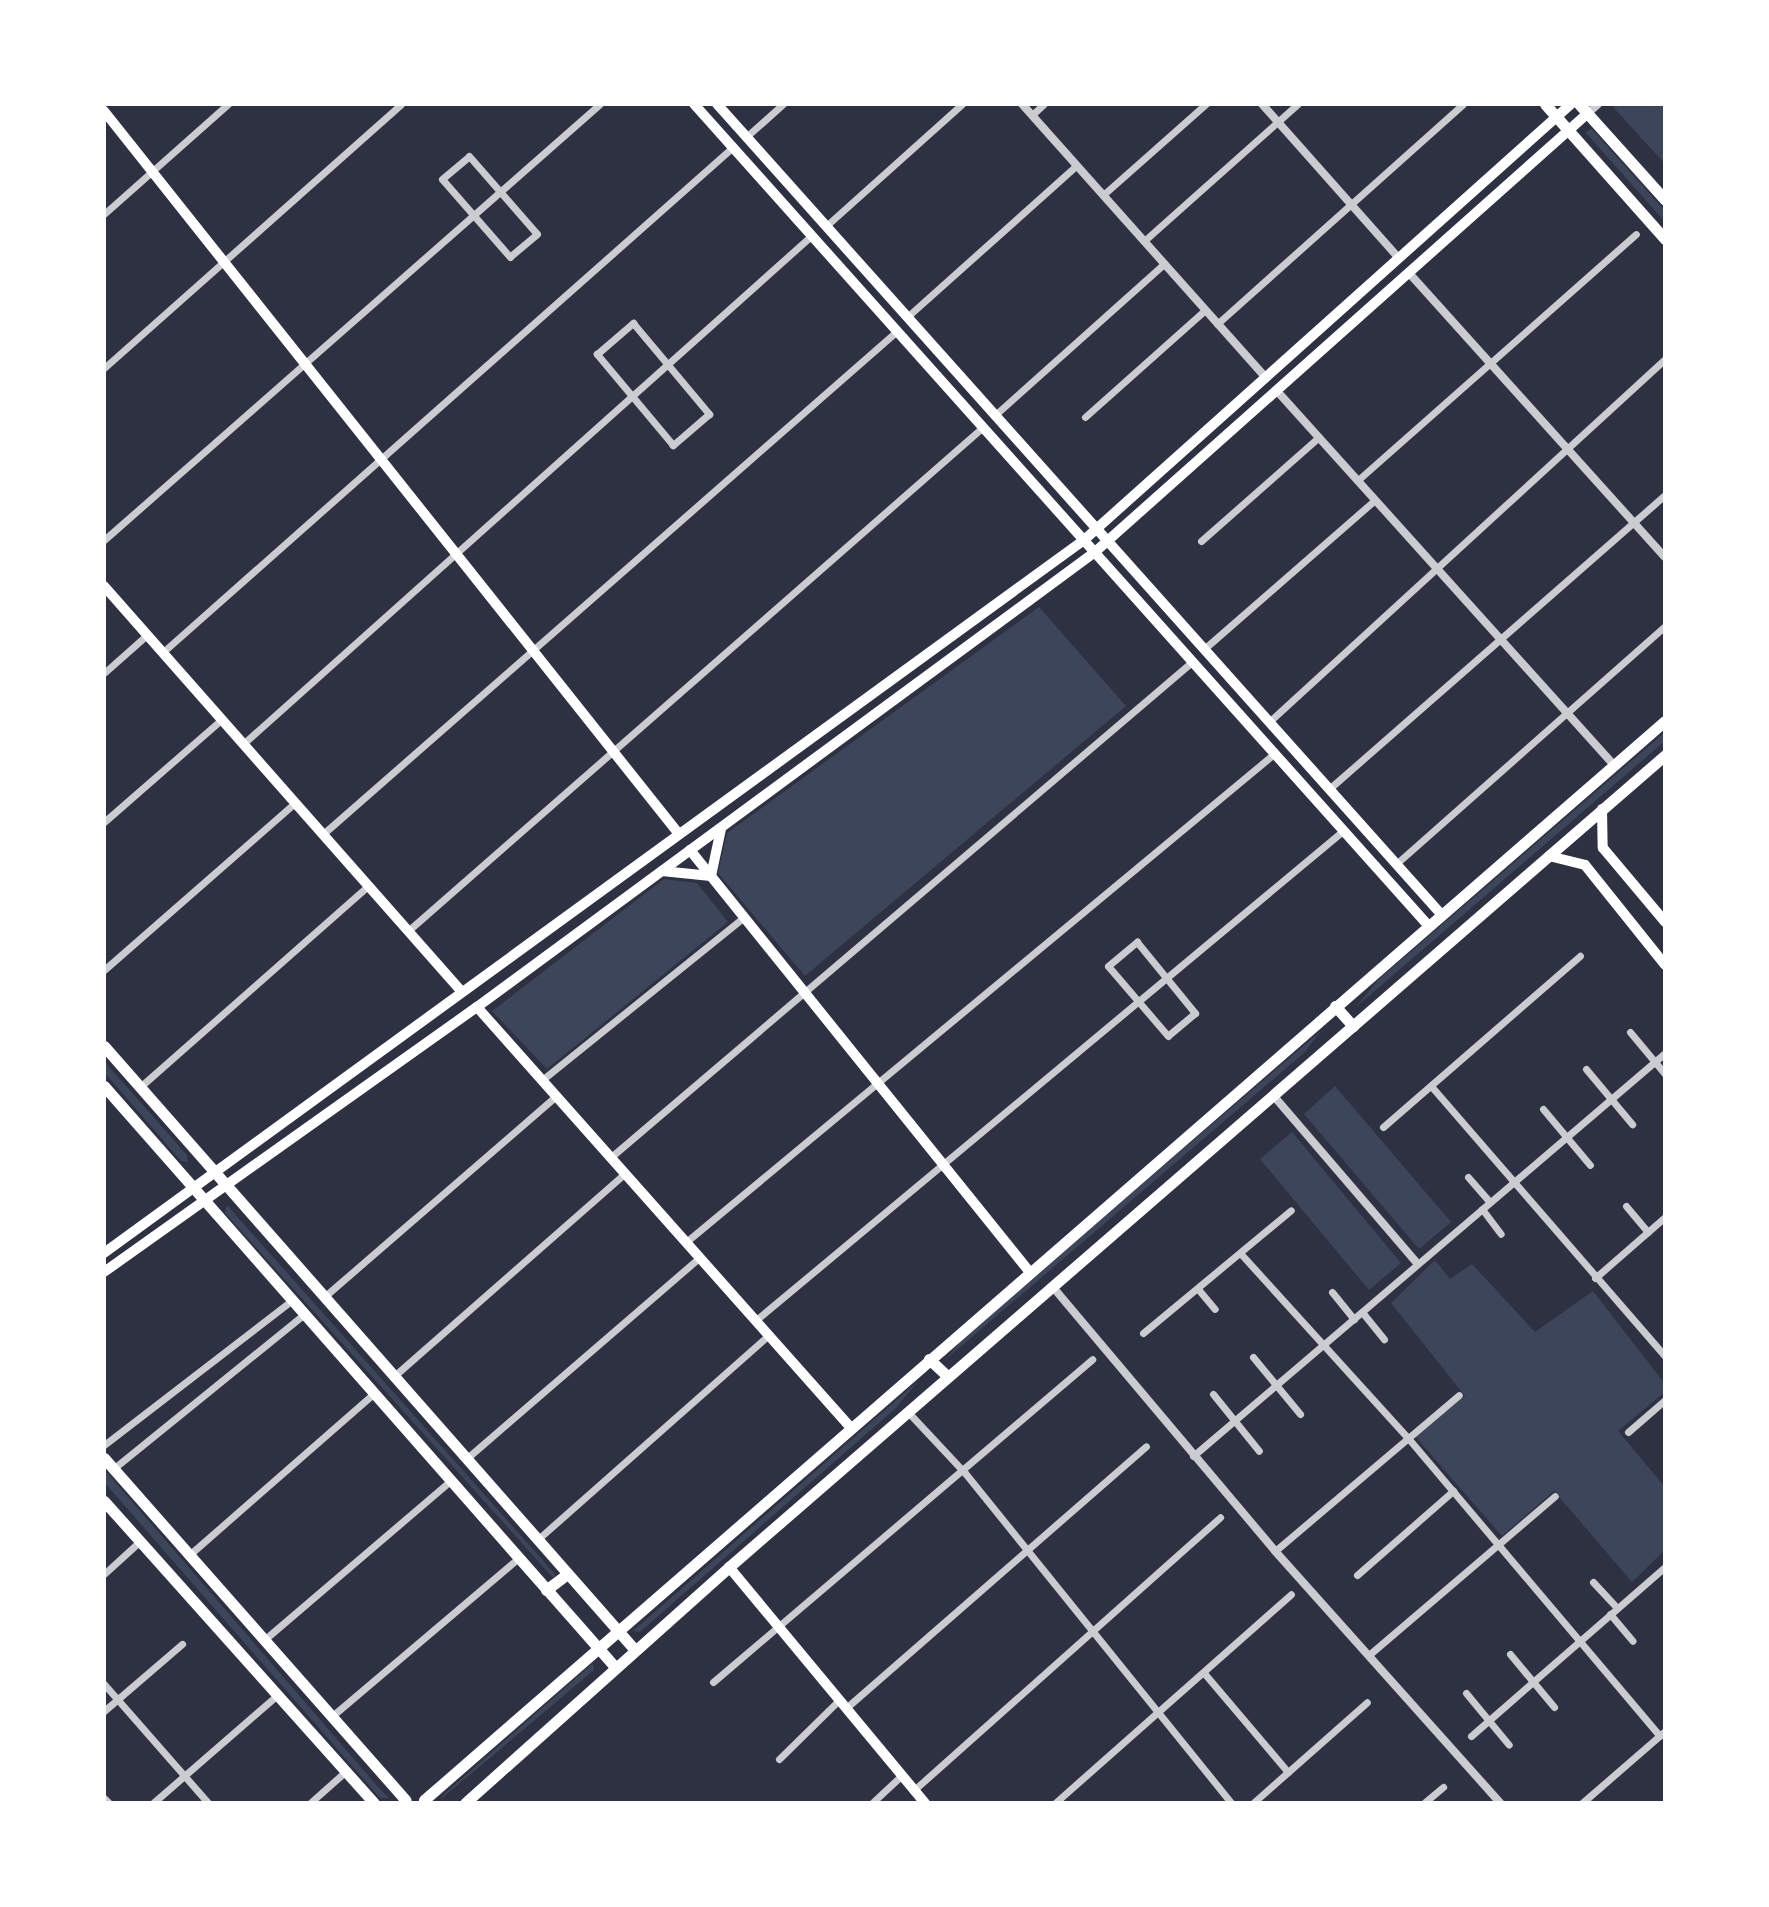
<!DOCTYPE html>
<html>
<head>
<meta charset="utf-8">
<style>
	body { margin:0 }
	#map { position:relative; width:1769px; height:1907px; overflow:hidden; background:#2d3142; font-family:"Roboto Serif",serif }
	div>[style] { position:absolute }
	.green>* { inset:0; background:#3c4559 }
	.minor>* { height:7px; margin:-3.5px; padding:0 3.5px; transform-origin:3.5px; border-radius:3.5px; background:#caccd0 }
	.tertiary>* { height:8px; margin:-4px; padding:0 4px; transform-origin:4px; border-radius:4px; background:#caccd0 }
	.secondary>* { height:10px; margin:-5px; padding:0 5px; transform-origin:5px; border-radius:5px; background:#fff }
	.primary>* { height:11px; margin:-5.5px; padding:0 5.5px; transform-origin:5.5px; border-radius:5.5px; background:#fff }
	span { translate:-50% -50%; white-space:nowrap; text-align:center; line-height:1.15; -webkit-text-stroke:6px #fff; paint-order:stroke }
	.frame { position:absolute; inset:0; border:106px solid #fff; pointer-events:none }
</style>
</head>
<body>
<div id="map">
	<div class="green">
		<i style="clip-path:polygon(1617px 104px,1665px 104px,1665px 164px,1613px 107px)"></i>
		<i style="clip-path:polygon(1592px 129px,1665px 211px,1665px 222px,1585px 132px)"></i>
		<i style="clip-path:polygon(1039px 607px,1126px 706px,805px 976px,718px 873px,727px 833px)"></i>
		<i style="clip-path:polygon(1665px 732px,1665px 741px,1355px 1008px,1378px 980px)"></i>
		<i style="clip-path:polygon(664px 879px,697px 883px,728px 922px,547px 1069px,492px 1011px)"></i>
		<i style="clip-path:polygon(1322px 1030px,1304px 1053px,945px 1360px,966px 1335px)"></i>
		<i style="clip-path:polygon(104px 1061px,187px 1155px,188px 1162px,181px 1161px,104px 1072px)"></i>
		<i style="clip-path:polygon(1335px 1086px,1451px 1222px,1419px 1249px,1304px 1114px)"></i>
		<i style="clip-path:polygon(1292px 1132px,1401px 1263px,1369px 1290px,1260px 1159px)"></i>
		<i style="clip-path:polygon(227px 1205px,555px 1574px,554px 1579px,225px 1213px)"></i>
		<i style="clip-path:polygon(1435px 1260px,1450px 1279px,1472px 1264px,1535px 1332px,1593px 1291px,1665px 1384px,1665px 1392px,1618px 1431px,1665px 1487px,1665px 1550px,1632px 1582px,1554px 1491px,1502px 1536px,1413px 1434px,1465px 1396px,1391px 1303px)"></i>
		<i style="clip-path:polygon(918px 1381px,896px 1408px,640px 1632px,633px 1631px)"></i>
		<i style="clip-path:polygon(104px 1469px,379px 1788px,389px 1798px,380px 1798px,104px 1482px)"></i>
		<i style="clip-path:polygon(593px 1663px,594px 1670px,440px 1800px,443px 1795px)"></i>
	</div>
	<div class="minor">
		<i style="left:1032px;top:115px;width:16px;rotate:-43deg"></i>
		<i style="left:746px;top:137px;width:50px;rotate:-41.7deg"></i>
		<i style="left:469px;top:156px;width:103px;rotate:48.9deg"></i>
		<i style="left:537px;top:234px;width:35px;rotate:140deg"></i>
		<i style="left:510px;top:257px;width:103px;rotate:-131.1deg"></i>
		<i style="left:442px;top:179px;width:35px;rotate:-40deg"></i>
		<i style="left:1103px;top:195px;width:137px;rotate:-41.5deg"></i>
		<i style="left:104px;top:214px;width:166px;rotate:-41.6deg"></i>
		<i style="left:826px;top:226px;width:183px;rotate:-41.9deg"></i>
		<i style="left:1144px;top:241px;width:206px;rotate:-41.7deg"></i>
		<i style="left:907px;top:317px;width:227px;rotate:-41.8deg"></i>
		<i style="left:633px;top:323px;width:119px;rotate:50.1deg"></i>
		<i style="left:709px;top:414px;width:48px;rotate:139.3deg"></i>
		<i style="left:673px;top:445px;width:119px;rotate:-129.9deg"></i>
		<i style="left:597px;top:354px;width:48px;rotate:-40.7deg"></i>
		<i style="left:1217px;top:324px;width:330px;rotate:-41.8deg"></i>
		<i style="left:104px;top:368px;width:397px;rotate:-41.6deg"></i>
		<i style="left:995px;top:415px;width:227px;rotate:-41.8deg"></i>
		<i style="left:1085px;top:417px;width:161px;rotate:-41.7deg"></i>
		<i style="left:1358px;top:480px;width:371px;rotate:-41.5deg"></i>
		<i style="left:104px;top:540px;width:660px;rotate:-41.32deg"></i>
		<i style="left:1201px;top:541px;width:157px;rotate:-41.4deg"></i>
		<i style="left:1204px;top:649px;width:227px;rotate:-41.1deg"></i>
		<i style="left:163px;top:652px;width:762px;rotate:-41.54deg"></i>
		<i style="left:104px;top:673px;width:57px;rotate:-41.5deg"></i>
		<i style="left:1269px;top:722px;width:537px;rotate:-42.51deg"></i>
		<i style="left:243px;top:744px;width:763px;rotate:-41.81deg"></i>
		<i style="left:1329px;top:789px;width:446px;rotate:-41.2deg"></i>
		<i style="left:104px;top:822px;width:155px;rotate:-41.1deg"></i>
		<i style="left:323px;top:834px;width:763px;rotate:-41.23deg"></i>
		<i style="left:1396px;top:864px;width:359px;rotate:-41.5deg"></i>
		<i style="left:409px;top:930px;width:763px;rotate:-41.23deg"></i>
		<i style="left:1137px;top:942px;width:92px;rotate:50.8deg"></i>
		<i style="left:1195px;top:1013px;width:35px;rotate:140deg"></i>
		<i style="left:1168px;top:1036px;width:92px;rotate:-130.6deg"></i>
		<i style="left:1108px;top:966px;width:38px;rotate:-40deg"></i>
		<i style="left:104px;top:970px;width:254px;rotate:-41.2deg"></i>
		<i style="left:1630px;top:1032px;width:55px;rotate:50.2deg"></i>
		<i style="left:1586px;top:1069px;width:72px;rotate:50.1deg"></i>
		<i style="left:542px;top:1080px;width:260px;rotate:-38.9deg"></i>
		<i style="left:1431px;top:1086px;width:357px;rotate:49.1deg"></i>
		<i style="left:140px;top:1087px;width:304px;rotate:-41.4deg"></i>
		<i style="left:1543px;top:1109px;width:73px;rotate:50deg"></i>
		<i style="left:1383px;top:1127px;width:261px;rotate:-41deg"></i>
		<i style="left:611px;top:1157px;width:765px;rotate:-40.44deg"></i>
		<i style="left:1468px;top:1177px;width:33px;rotate:49deg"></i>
		<i style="left:1626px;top:1206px;width:34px;rotate:50deg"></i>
		<i style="left:1482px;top:1209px;width:31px;rotate:53deg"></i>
		<i style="left:686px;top:1242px;width:766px;rotate:-39.7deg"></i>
		<i style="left:1241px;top:1254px;width:248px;rotate:47.8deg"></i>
		<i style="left:1408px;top:1438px;width:390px;rotate:49.8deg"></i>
		<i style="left:1595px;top:1278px;width:93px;rotate:-41.1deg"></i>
		<i style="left:1198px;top:1289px;width:26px;rotate:50deg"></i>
		<i style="left:1332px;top:1292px;width:35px;rotate:51deg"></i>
		<i style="left:324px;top:1297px;width:307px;rotate:-40.9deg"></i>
		<i style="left:1362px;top:1312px;width:35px;rotate:51deg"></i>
		<i style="left:756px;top:1320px;width:765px;rotate:-39.81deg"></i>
		<i style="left:1143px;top:1333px;width:192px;rotate:-39.7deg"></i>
		<i style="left:1253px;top:1357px;width:74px;rotate:50.5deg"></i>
		<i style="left:393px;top:1377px;width:309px;rotate:-41.3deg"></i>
		<i style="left:1213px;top:1394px;width:73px;rotate:51.1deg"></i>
		<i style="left:907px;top:1411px;width:85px;rotate:46.9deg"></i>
		<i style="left:965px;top:1473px;width:424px;rotate:51.1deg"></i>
		<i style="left:1628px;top:1432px;width:49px;rotate:-40.9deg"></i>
		<i style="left:104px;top:1445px;width:236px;rotate:-37.6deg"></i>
		<i style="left:1193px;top:1456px;width:621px;rotate:-40.49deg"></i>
		<i style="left:466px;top:1459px;width:309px;rotate:-40.8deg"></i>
		<i style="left:113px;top:1469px;width:245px;rotate:-39deg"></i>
		<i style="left:537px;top:1540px;width:310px;rotate:-41.5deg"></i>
		<i style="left:1275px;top:1551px;width:241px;rotate:-40.3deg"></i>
		<i style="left:188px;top:1556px;width:244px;rotate:-41.2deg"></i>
		<i style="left:104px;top:1574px;width:47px;rotate:-42.4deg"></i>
		<i style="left:1357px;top:1575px;width:128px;rotate:-41.2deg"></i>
		<i style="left:1593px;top:1582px;width:35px;rotate:47deg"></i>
		<i style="left:1610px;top:1614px;width:35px;rotate:50deg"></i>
		<i style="left:264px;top:1640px;width:245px;rotate:-40.5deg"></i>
		<i style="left:1370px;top:1654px;width:243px;rotate:-40.5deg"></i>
		<i style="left:1510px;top:1654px;width:69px;rotate:50.3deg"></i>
		<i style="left:1204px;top:1673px;width:130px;rotate:49.7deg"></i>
		<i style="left:713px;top:1682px;width:498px;rotate:-40.4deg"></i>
		<i style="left:104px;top:1684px;width:158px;rotate:48.8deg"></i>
		<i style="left:1466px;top:1693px;width:67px;rotate:50.4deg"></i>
		<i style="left:846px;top:1708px;width:398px;rotate:-41.1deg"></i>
		<i style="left:104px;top:1711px;width:103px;rotate:-40.7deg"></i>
		<i style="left:331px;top:1717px;width:244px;rotate:-40.3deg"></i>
		<i style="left:1471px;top:1736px;width:257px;rotate:-41.1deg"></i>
		<i style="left:779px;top:1759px;width:84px;rotate:-44.5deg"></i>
		<i style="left:914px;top:1790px;width:410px;rotate:-41.7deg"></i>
		<i style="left:104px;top:1798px;width:7px;rotate:45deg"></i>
		<i style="left:153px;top:1803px;width:163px;rotate:-41deg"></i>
		<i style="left:310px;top:1803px;width:48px;rotate:-41.6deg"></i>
		<i style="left:872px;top:1803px;width:41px;rotate:-43deg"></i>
		<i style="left:1055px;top:1803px;width:315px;rotate:-41.5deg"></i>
		<i style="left:1253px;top:1803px;width:152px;rotate:-41.5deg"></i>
		<i style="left:1424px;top:1803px;width:25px;rotate:-40deg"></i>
		<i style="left:1582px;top:1803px;width:110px;rotate:-40.9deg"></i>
	</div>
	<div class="tertiary">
		<i style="left:1022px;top:104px;width:364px;rotate:48.3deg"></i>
		<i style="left:1262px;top:104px;width:203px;rotate:48.4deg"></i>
		<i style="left:1587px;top:114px;width:15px;rotate:-42deg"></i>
		<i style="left:1409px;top:273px;width:382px;rotate:48deg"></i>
		<i style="left:1277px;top:391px;width:502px;rotate:47.99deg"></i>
		<i style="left:1273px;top:1095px;width:221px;rotate:49.4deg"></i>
		<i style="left:1052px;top:1286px;width:346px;rotate:49.9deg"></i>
		<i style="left:1275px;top:1551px;width:338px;rotate:48.2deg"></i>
	</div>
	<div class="secondary">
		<i style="left:694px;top:104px;width:1100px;rotate:48.21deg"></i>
		<i style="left:717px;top:104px;width:1085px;rotate:48.21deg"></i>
		<i style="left:104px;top:111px;width:922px;rotate:51.51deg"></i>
		<i style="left:104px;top:586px;width:541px;rotate:48.6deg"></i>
		<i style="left:1602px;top:809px;width:39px;rotate:89deg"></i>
		<i style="left:1603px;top:848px;width:97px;rotate:50deg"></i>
		<i style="left:690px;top:850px;width:539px;rotate:51.17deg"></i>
		<i style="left:1549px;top:856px;width:37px;rotate:14deg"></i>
		<i style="left:1585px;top:865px;width:128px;rotate:51.3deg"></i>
		<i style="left:662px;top:871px;width:49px;rotate:5.8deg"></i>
		<i style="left:711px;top:876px;width:48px;rotate:-78deg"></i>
		<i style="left:477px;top:1007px;width:563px;rotate:48.38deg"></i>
		<i style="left:104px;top:1253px;width:1212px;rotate:-36.04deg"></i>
		<i style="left:1084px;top:540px;width:654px;rotate:-41.84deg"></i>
		<i style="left:104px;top:1272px;width:458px;rotate:-35.4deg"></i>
		<i style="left:477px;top:1007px;width:767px;rotate:-36.36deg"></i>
		<i style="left:1095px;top:552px;width:659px;rotate:-41.68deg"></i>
		<i style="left:729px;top:1567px;width:307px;rotate:50.3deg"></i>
	</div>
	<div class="primary">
		<i style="left:1545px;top:104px;width:181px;rotate:48.4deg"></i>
		<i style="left:1579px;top:104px;width:129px;rotate:48.1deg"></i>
		<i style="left:1335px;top:1006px;width:27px;rotate:48deg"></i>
		<i style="left:104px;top:1046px;width:804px;rotate:48.68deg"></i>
		<i style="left:104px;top:1086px;width:774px;rotate:48.67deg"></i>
		<i style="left:929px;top:1359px;width:25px;rotate:43deg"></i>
		<i style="left:104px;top:1458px;width:456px;rotate:48.6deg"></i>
		<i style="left:104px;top:1501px;width:405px;rotate:48.2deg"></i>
		<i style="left:546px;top:1590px;width:26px;rotate:-37deg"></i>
		<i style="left:424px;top:1800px;width:1644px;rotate:-41.01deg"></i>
		<i style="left:465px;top:1803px;width:354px;rotate:-41.8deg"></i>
		<i style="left:729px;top:1567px;width:1239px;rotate:-40.94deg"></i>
	</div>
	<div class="frame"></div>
</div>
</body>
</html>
